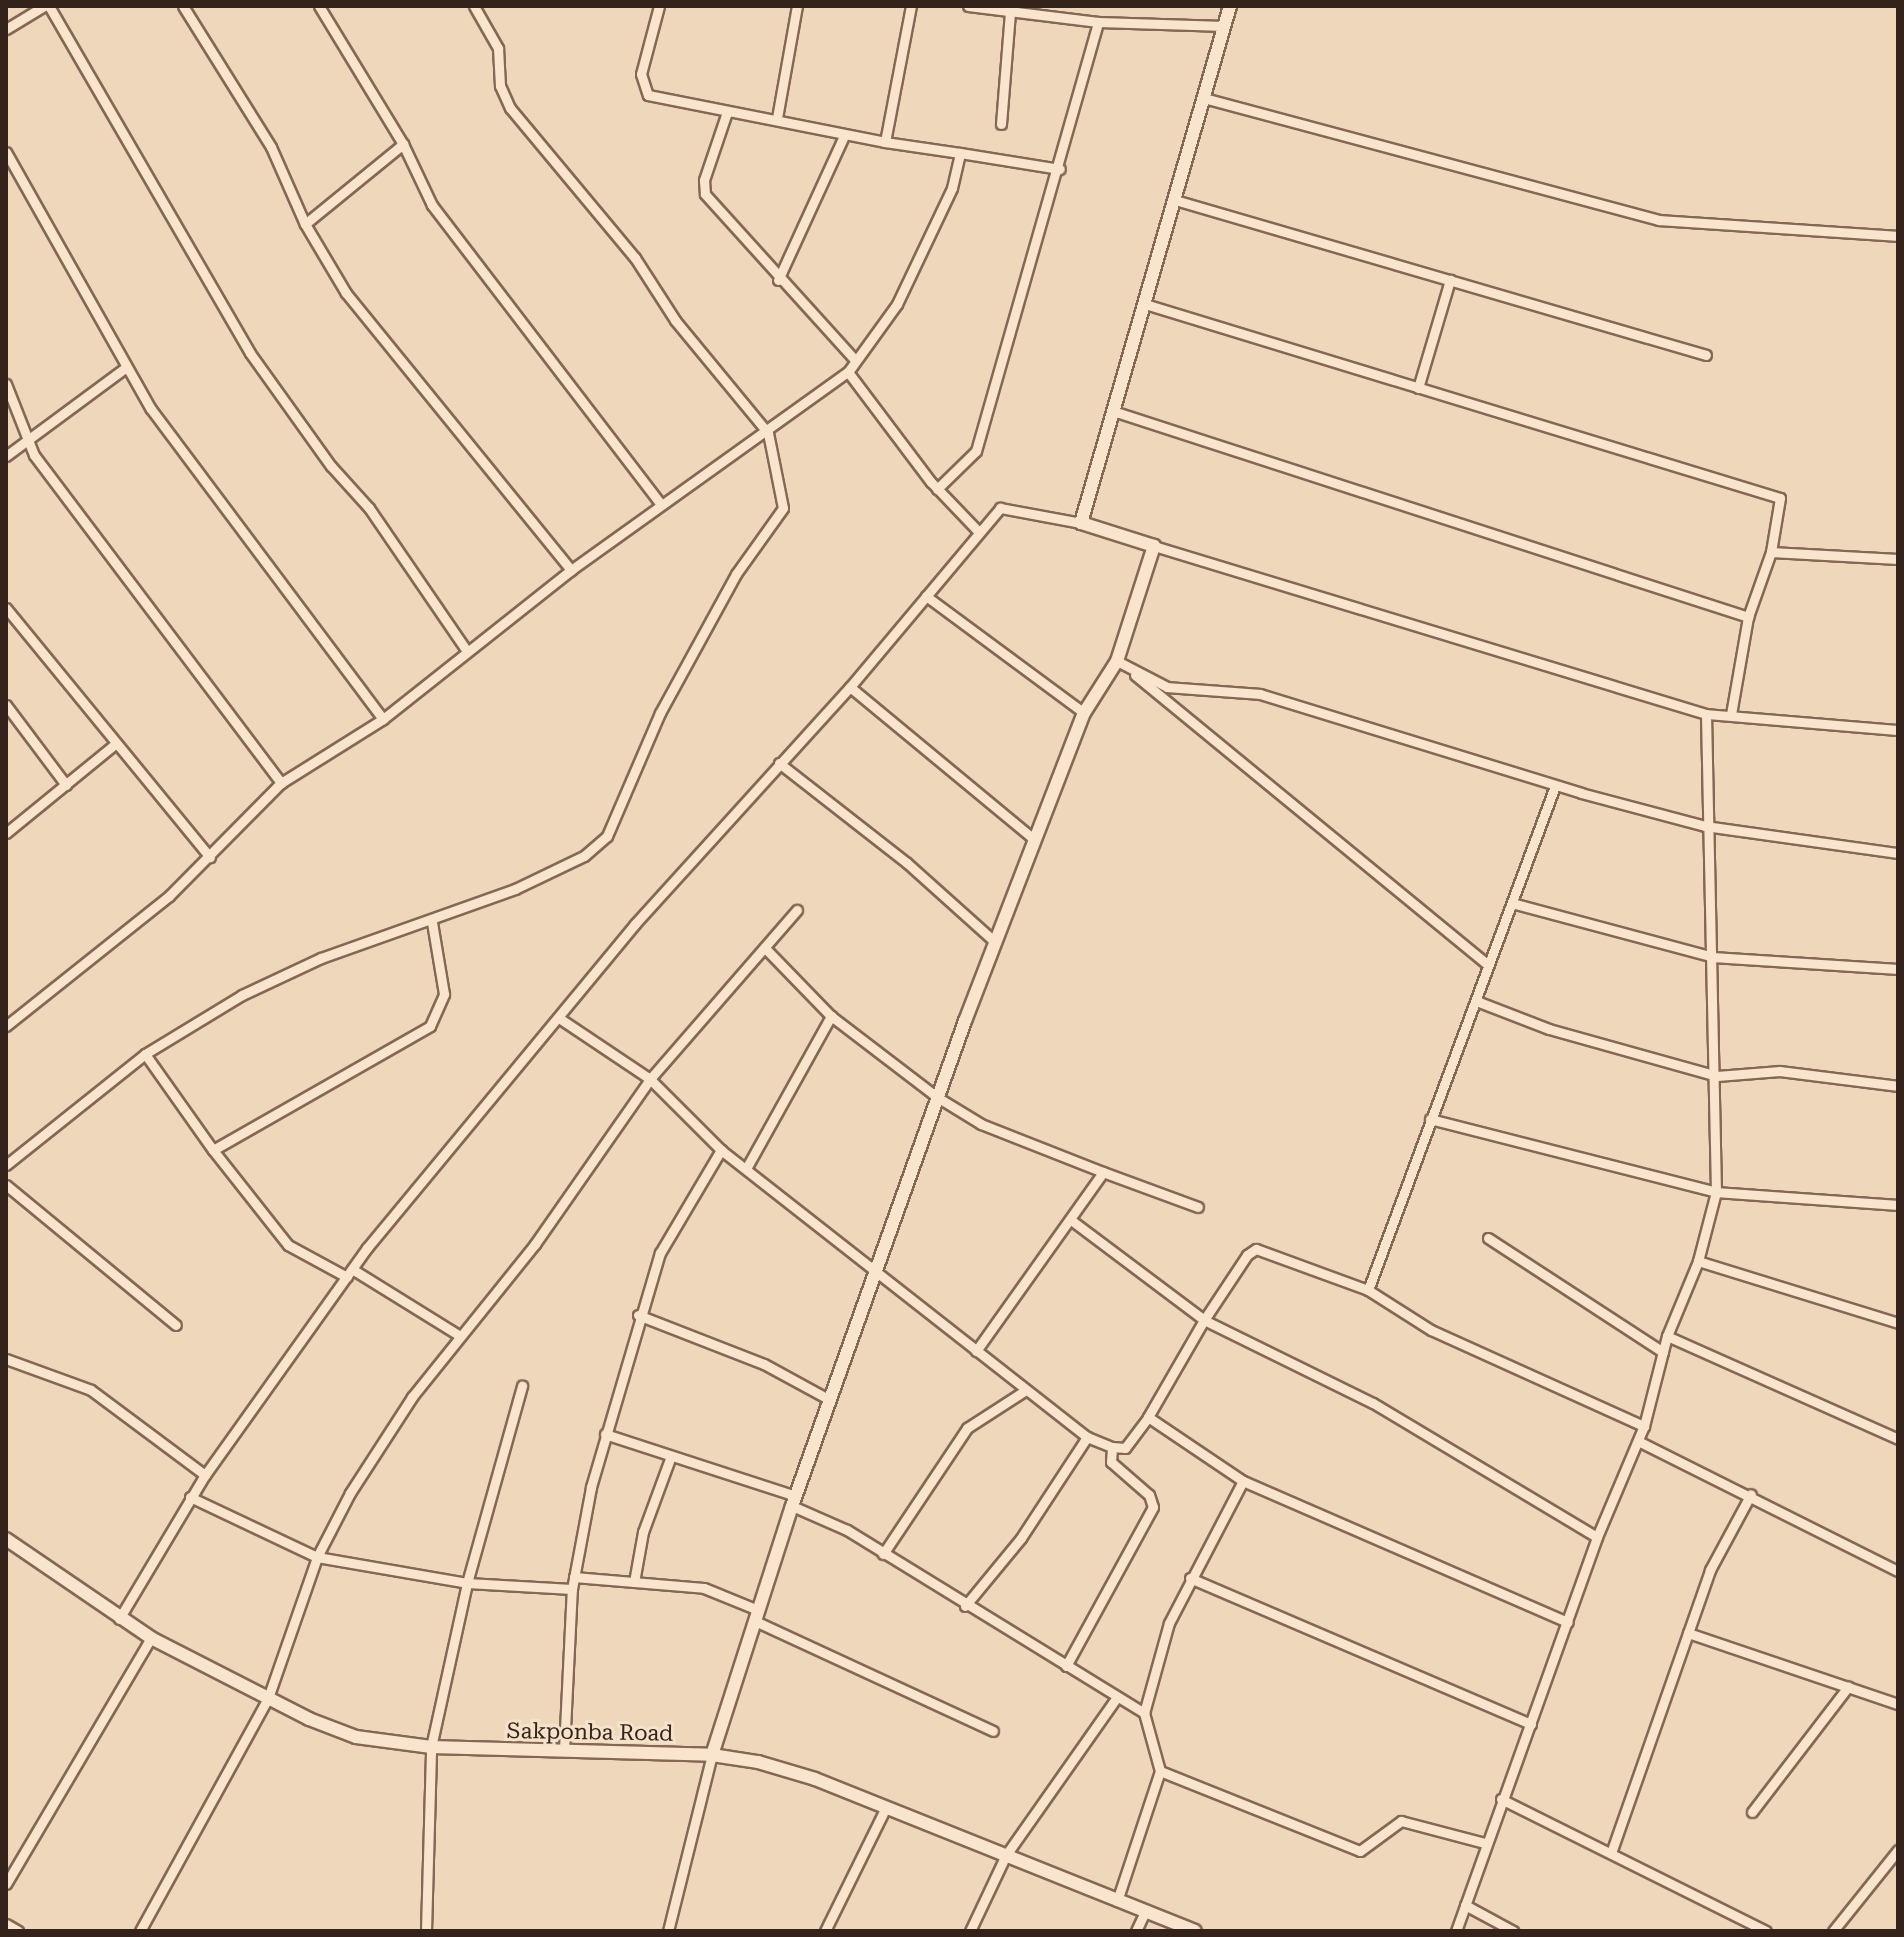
<!DOCTYPE html>
<html>
<head>
<meta charset="utf-8">
<style>
	body { margin:0 }
	#map { position:relative; width:1904px; height:1937px; overflow:hidden; background:#eed7bb; font-family:"Roboto Serif",serif }
	div>[style] { position:absolute }
	.roads { filter:drop-shadow(2px 0 #856755) drop-shadow(-2px 0 #856755) drop-shadow(0 2px #856755) drop-shadow(0 -2px #856755) }
	.street>* { height:9px; margin:-4.5px; padding:0 4.5px; transform-origin:4.5px; border-radius:4.5px; background:#f9e5ce }
	.secondary>* { height:12px; margin:-6px; padding:0 6px; transform-origin:6px; border-radius:6px; background:#f9e5ce }
	span { translate:-50% -50%; white-space:nowrap; text-align:center; line-height:1.15; -webkit-text-stroke:6px #f5e2ca; paint-order:stroke }
	.street-label { font-size:22px; color:#34231a }
	.frame { position:absolute; inset:0; border:8px solid #34231a; pointer-events:none }
</style>
</head>
<body>
<div id="map">
	<div class="roads">
		<div class="street">
			<i style="left:49px;top:6px;width:401px;rotate:59.9deg"></i>
			<i style="left:250px;top:353px;width:139px;rotate:54.4deg"></i>
			<i style="left:331px;top:466px;width:57px;rotate:47.9deg"></i>
			<i style="left:369px;top:508px;width:173px;rotate:55.6deg"></i>
			<i style="left:183px;top:6px;width:166px;rotate:58deg"></i>
			<i style="left:271px;top:147px;width:84px;rotate:66.2deg"></i>
			<i style="left:305px;top:224px;width:80px;rotate:59.3deg"></i>
			<i style="left:346px;top:293px;width:357px;rotate:50.9deg"></i>
			<i style="left:319px;top:6px;width:162px;rotate:58.7deg"></i>
			<i style="left:403px;top:144px;width:68px;rotate:64.6deg"></i>
			<i style="left:432px;top:205px;width:377px;rotate:52.6deg"></i>
			<i style="left:659px;top:6px;width:70px;rotate:104.8deg"></i>
			<i style="left:641px;top:74px;width:22px;rotate:72deg"></i>
			<i style="left:648px;top:95px;width:242px;rotate:11.2deg"></i>
			<i style="left:968px;top:6px;width:131px;rotate:7deg"></i>
			<i style="left:1098px;top:22px;width:127px;rotate:1.8deg"></i>
			<i style="left:6px;top:29px;width:44px;rotate:-31.2deg"></i>
			<i style="left:1204px;top:98px;width:471px;rotate:15deg"></i>
			<i style="left:1659px;top:220px;width:240px;rotate:3.8deg"></i>
			<i style="left:727px;top:112px;width:72px;rotate:108.7deg"></i>
			<i style="left:704px;top:180px;width:14px;rotate:86deg"></i>
			<i style="left:705px;top:194px;width:224px;rotate:47.9deg"></i>
			<i style="left:777px;top:118px;width:114px;rotate:-79.9deg"></i>
			<i style="left:1001px;top:124px;width:113px;rotate:-85.4deg"></i>
			<i style="left:6px;top:152px;width:295px;rotate:60.6deg"></i>
			<i style="left:151px;top:409px;width:387px;rotate:53.2deg"></i>
			<i style="left:960px;top:153px;width:101px;rotate:9.1deg"></i>
			<i style="left:1175px;top:200px;width:553px;rotate:16.27deg"></i>
			<i style="left:305px;top:224px;width:127px;rotate:-39.2deg"></i>
			<i style="left:778px;top:280px;width:158px;rotate:-65.4deg"></i>
			<i style="left:1145px;top:304px;width:664px;rotate:16.99deg"></i>
			<i style="left:1780px;top:498px;width:55px;rotate:99.5deg"></i>
			<i style="left:1771px;top:552px;width:69px;rotate:109.5deg"></i>
			<i style="left:1748px;top:617px;width:98px;rotate:99.9deg"></i>
			<i style="left:848px;top:372px;width:138px;rotate:53deg"></i>
			<i style="left:931px;top:482px;width:69px;rotate:46.2deg"></i>
			<i style="left:6px;top:384px;width:76px;rotate:68.5deg"></i>
			<i style="left:34px;top:455px;width:411px;rotate:53deg"></i>
			<i style="left:1418px;top:388px;width:113px;rotate:-73.5deg"></i>
			<i style="left:1113px;top:411px;width:668px;rotate:17.97deg"></i>
			<i style="left:6px;top:456px;width:148px;rotate:-36.5deg"></i>
			<i style="left:937px;top:489px;width:54px;rotate:-44.3deg"></i>
			<i style="left:976px;top:451px;width:446px;rotate:-74.1deg"></i>
			<i style="left:1154px;top:546px;width:577px;rotate:16.93deg"></i>
			<i style="left:1706px;top:714px;width:193px;rotate:4.8deg"></i>
			<i style="left:1771px;top:552px;width:127px;rotate:3.2deg"></i>
			<i style="left:926px;top:596px;width:197px;rotate:36.5deg"></i>
			<i style="left:6px;top:608px;width:322px;rotate:50.7deg"></i>
			<i style="left:1117px;top:661px;width:56px;rotate:27.5deg"></i>
			<i style="left:1167px;top:687px;width:93px;rotate:4.3deg"></i>
			<i style="left:1260px;top:694px;width:336px;rotate:17.1deg"></i>
			<i style="left:1581px;top:793px;width:128px;rotate:14.9deg"></i>
			<i style="left:1705px;top:826px;width:195px;rotate:8deg"></i>
			<i style="left:1135px;top:675px;width:457px;rotate:39.4deg"></i>
			<i style="left:850px;top:687px;width:239px;rotate:39.6deg"></i>
			<i style="left:6px;top:705px;width:100px;rotate:53.1deg"></i>
			<i style="left:779px;top:763px;width:162px;rotate:38deg"></i>
			<i style="left:907px;top:863px;width:117px;rotate:41.9deg"></i>
			<i style="left:6px;top:833px;width:141px;rotate:-39.2deg"></i>
			<i style="left:1512px;top:903px;width:208px;rotate:15deg"></i>
			<i style="left:1713px;top:957px;width:185px;rotate:3.7deg"></i>
			<i style="left:766px;top:949px;width:93px;rotate:45.9deg"></i>
			<i style="left:831px;top:1016px;width:133px;rotate:37.4deg"></i>
			<i style="left:937px;top:1097px;width:52px;rotate:31.5deg"></i>
			<i style="left:981px;top:1124px;width:131px;rotate:21.5deg"></i>
			<i style="left:1479px;top:1002px;width:75px;rotate:21.1deg"></i>
			<i style="left:1549px;top:1029px;width:174px;rotate:15.6deg"></i>
			<i style="left:1717px;top:1076px;width:63px;rotate:-4.5deg"></i>
			<i style="left:1780px;top:1071px;width:119px;rotate:7.2deg"></i>
			<i style="left:559px;top:1018px;width:110px;rotate:33.8deg"></i>
			<i style="left:650px;top:1079px;width:100px;rotate:45deg"></i>
			<i style="left:721px;top:1150px;width:465px;rotate:38.1deg"></i>
			<i style="left:1087px;top:1437px;width:27px;rotate:22deg"></i>
			<i style="left:1112px;top:1447px;width:13px;rotate:4deg"></i>
			<i style="left:1125px;top:1448px;width:39px;rotate:-53deg"></i>
			<i style="left:1148px;top:1417px;width:112px;rotate:-60deg"></i>
			<i style="left:1204px;top:1320px;width:78px;rotate:-56.5deg"></i>
			<i style="left:1247px;top:1255px;width:11px;rotate:-34deg"></i>
			<i style="left:1256px;top:1249px;width:119px;rotate:20.1deg"></i>
			<i style="left:1368px;top:1290px;width:75px;rotate:32.4deg"></i>
			<i style="left:1431px;top:1330px;width:234px;rotate:24.3deg"></i>
			<i style="left:6px;top:1026px;width:208px;rotate:-38.6deg"></i>
			<i style="left:169px;top:896px;width:159px;rotate:-45.3deg"></i>
			<i style="left:281px;top:783px;width:120px;rotate:-32.1deg"></i>
			<i style="left:383px;top:719px;width:240px;rotate:-38.4deg"></i>
			<i style="left:571px;top:570px;width:340px;rotate:-35.6deg"></i>
			<i style="left:848px;top:372px;width:84px;rotate:-54.2deg"></i>
			<i style="left:897px;top:304px;width:128px;rotate:-64.6deg"></i>
			<i style="left:952px;top:188px;width:36px;rotate:-77deg"></i>
			<i style="left:960px;top:153px;width:76px;rotate:-171.7deg"></i>
			<i style="left:885px;top:142px;width:138px;rotate:-79.2deg"></i>
			<i style="left:145px;top:1054px;width:118px;rotate:54.7deg"></i>
			<i style="left:213px;top:1150px;width:250px;rotate:-29.7deg"></i>
			<i style="left:430px;top:1026px;width:35px;rotate:-66deg"></i>
			<i style="left:444px;top:994px;width:73px;rotate:-99.5deg"></i>
			<i style="left:1430px;top:1119px;width:295px;rotate:14.3deg"></i>
			<i style="left:1716px;top:1192px;width:182px;rotate:4.1deg"></i>
			<i style="left:213px;top:1150px;width:121px;rotate:51.7deg"></i>
			<i style="left:288px;top:1245px;width:67px;rotate:28.5deg"></i>
			<i style="left:6px;top:1165px;width:178px;rotate:-38.6deg"></i>
			<i style="left:145px;top:1054px;width:114px;rotate:-31.3deg"></i>
			<i style="left:242px;top:995px;width:87px;rotate:-25.1deg"></i>
			<i style="left:321px;top:958px;width:206px;rotate:-19.6deg"></i>
			<i style="left:515px;top:889px;width:76px;rotate:-25.6deg"></i>
			<i style="left:584px;top:856px;width:30px;rotate:-41deg"></i>
			<i style="left:607px;top:836px;width:134px;rotate:-66.7deg"></i>
			<i style="left:660px;top:713px;width:158px;rotate:-61.3deg"></i>
			<i style="left:736px;top:574px;width:81px;rotate:-54.5deg"></i>
			<i style="left:783px;top:508px;width:76px;rotate:-101.3deg"></i>
			<i style="left:768px;top:433px;width:146px;rotate:-129.5deg"></i>
			<i style="left:675px;top:320px;width:74px;rotate:-122.8deg"></i>
			<i style="left:635px;top:258px;width:195px;rotate:-129.8deg"></i>
			<i style="left:510px;top:108px;width:24px;rotate:-114deg"></i>
			<i style="left:500px;top:86px;width:38px;rotate:-93deg"></i>
			<i style="left:498px;top:48px;width:48px;rotate:-119.7deg"></i>
			<i style="left:747px;top:1167px;width:173px;rotate:-60.9deg"></i>
			<i style="left:6px;top:1185px;width:220px;rotate:39.5deg"></i>
			<i style="left:1071px;top:1220px;width:166px;rotate:36.9deg"></i>
			<i style="left:1204px;top:1320px;width:188px;rotate:26.2deg"></i>
			<i style="left:1373px;top:1403px;width:261px;rotate:30.9deg"></i>
			<i style="left:1488px;top:1238px;width:209px;rotate:33.1deg"></i>
			<i style="left:1698px;top:1261px;width:209px;rotate:17.2deg"></i>
			<i style="left:352px;top:1269px;width:127px;rotate:31.8deg"></i>
			<i style="left:1368px;top:1290px;width:538px;rotate:-69.64deg"></i>
			<i style="left:638px;top:1315px;width:135px;rotate:21.3deg"></i>
			<i style="left:764px;top:1364px;width:75px;rotate:28.6deg"></i>
			<i style="left:1667px;top:1336px;width:253px;rotate:24deg"></i>
			<i style="left:976px;top:1351px;width:219px;rotate:-54.6deg"></i>
			<i style="left:1103px;top:1172px;width:101px;rotate:20.2deg"></i>
			<i style="left:6px;top:1359px;width:90px;rotate:20deg"></i>
			<i style="left:91px;top:1390px;width:142px;rotate:36.7deg"></i>
			<i style="left:1148px;top:1417px;width:115px;rotate:34deg"></i>
			<i style="left:1243px;top:1481px;width:354px;rotate:23.5deg"></i>
			<i style="left:605px;top:1434px;width:201px;rotate:18deg"></i>
			<i style="left:1638px;top:1441px;width:291px;rotate:26.6deg"></i>
			<i style="left:190px;top:1497px;width:140px;rotate:25.3deg"></i>
			<i style="left:317px;top:1557px;width:152px;rotate:9.8deg"></i>
			<i style="left:467px;top:1583px;width:105px;rotate:3.3deg"></i>
			<i style="left:792px;top:1506px;width:60px;rotate:23.6deg"></i>
			<i style="left:847px;top:1530px;width:349px;rotate:31.6deg"></i>
			<i style="left:883px;top:1554px;width:151px;rotate:-56.3deg"></i>
			<i style="left:967px;top:1428px;width:70px;rotate:-32.8deg"></i>
			<i style="left:574px;top:1577px;width:130px;rotate:4.8deg"></i>
			<i style="left:704px;top:1588px;width:58px;rotate:22.2deg"></i>
			<i style="left:1190px;top:1578px;width:371px;rotate:23.2deg"></i>
			<i style="left:634px;top:1582px;width:51px;rotate:-79.8deg"></i>
			<i style="left:643px;top:1532px;width:81px;rotate:-69.8deg"></i>
			<i style="left:965px;top:1606px;width:88px;rotate:-50.5deg"></i>
			<i style="left:1021px;top:1538px;width:121px;rotate:-56.8deg"></i>
			<i style="left:119px;top:1619px;width:168px;rotate:-59.2deg"></i>
			<i style="left:205px;top:1475px;width:279px;rotate:-54.5deg"></i>
			<i style="left:367px;top:1248px;width:420px;rotate:-50.4deg"></i>
			<i style="left:635px;top:924px;width:320px;rotate:-47.8deg"></i>
			<i style="left:850px;top:687px;width:234px;rotate:-50deg"></i>
			<i style="left:1000px;top:508px;width:82px;rotate:10.5deg"></i>
			<i style="left:755px;top:1621px;width:262px;rotate:24.8deg"></i>
			<i style="left:1688px;top:1633px;width:222px;rotate:18.7deg"></i>
			<i style="left:1066px;top:1666px;width:181px;rotate:-61.3deg"></i>
			<i style="left:1153px;top:1507px;width:13px;rotate:-108deg"></i>
			<i style="left:1149px;top:1495px;width:50px;rotate:-139deg"></i>
			<i style="left:1111px;top:1462px;width:15px;rotate:-86deg"></i>
			<i style="left:564px;top:1750px;width:161px;rotate:-87.2deg"></i>
			<i style="left:572px;top:1589px;width:104px;rotate:-79.4deg"></i>
			<i style="left:591px;top:1487px;width:244px;rotate:-73.6deg"></i>
			<i style="left:660px;top:1253px;width:120px;rotate:-59.4deg"></i>
			<i style="left:1160px;top:1771px;width:215px;rotate:21.8deg"></i>
			<i style="left:1360px;top:1851px;width:51px;rotate:-36.2deg"></i>
			<i style="left:1401px;top:1821px;width:86px;rotate:14.8deg"></i>
			<i style="left:1501px;top:1799px;width:296px;rotate:26.5deg"></i>
			<i style="left:1752px;top:1812px;width:158px;rotate:-52.5deg"></i>
			<i style="left:1611px;top:1853px;width:300px;rotate:-70.7deg"></i>
			<i style="left:1710px;top:1570px;width:86px;rotate:-61.7deg"></i>
			<i style="left:6px;top:1884px;width:286px;rotate:-59.5deg"></i>
			<i style="left:1117px;top:1901px;width:137px;rotate:-71.7deg"></i>
			<i style="left:1160px;top:1771px;width:60px;rotate:-105.4deg"></i>
			<i style="left:1144px;top:1713px;width:93px;rotate:-74.5deg"></i>
			<i style="left:1169px;top:1623px;width:160px;rotate:-62.5deg"></i>
			<i style="left:1465px;top:1905px;width:55px;rotate:28.4deg"></i>
			<i style="left:6px;top:1924px;width:14px;rotate:30deg"></i>
			<i style="left:140px;top:1931px;width:266px;rotate:-61.2deg"></i>
			<i style="left:268px;top:1698px;width:149px;rotate:-70.8deg"></i>
			<i style="left:317px;top:1557px;width:72px;rotate:-62.7deg"></i>
			<i style="left:350px;top:1493px;width:114px;rotate:-57.1deg"></i>
			<i style="left:412px;top:1397px;width:196px;rotate:-51.2deg"></i>
			<i style="left:535px;top:1244px;width:201px;rotate:-55.1deg"></i>
			<i style="left:650px;top:1079px;width:224px;rotate:-49deg"></i>
			<i style="left:426px;top:1931px;width:184px;rotate:-88.4deg"></i>
			<i style="left:431px;top:1747px;width:168px;rotate:-77.6deg"></i>
			<i style="left:467px;top:1583px;width:205px;rotate:-74.4deg"></i>
			<i style="left:668px;top:1931px;width:181px;rotate:-76deg"></i>
			<i style="left:825px;top:1931px;width:138px;rotate:-63.8deg"></i>
			<i style="left:970px;top:1931px;width:84px;rotate:-64.7deg"></i>
			<i style="left:1006px;top:1855px;width:193px;rotate:-54.9deg"></i>
			<i style="left:1136px;top:1931px;width:21px;rotate:-65deg"></i>
			<i style="left:1456px;top:1931px;width:418px;rotate:-70.3deg"></i>
			<i style="left:1597px;top:1537px;width:121px;rotate:-67.1deg"></i>
			<i style="left:1644px;top:1426px;width:93px;rotate:-75.7deg"></i>
			<i style="left:1667px;top:1336px;width:81px;rotate:-67.5deg"></i>
			<i style="left:1698px;top:1261px;width:71px;rotate:-75.4deg"></i>
			<i style="left:1716px;top:1192px;width:478px;rotate:-91.2deg"></i>
			<i style="left:1833px;top:1931px;width:104px;rotate:-51.3deg"></i>
		</div>
		<div class="secondary">
			<i style="left:6px;top:1539px;width:176px;rotate:34.3deg"></i>
			<i style="left:151px;top:1638px;width:178px;rotate:27.1deg"></i>
			<i style="left:309px;top:1719px;width:50px;rotate:21deg"></i>
			<i style="left:356px;top:1737px;width:76px;rotate:7.6deg"></i>
			<i style="left:431px;top:1747px;width:281px;rotate:1.6deg"></i>
			<i style="left:712px;top:1755px;width:47px;rotate:8.7deg"></i>
			<i style="left:758px;top:1762px;width:59px;rotate:16.6deg"></i>
			<i style="left:815px;top:1779px;width:409px;rotate:21.8deg"></i>
			<i style="left:712px;top:1755px;width:262px;rotate:-72.2deg"></i>
			<i style="left:792px;top:1506px;width:515px;rotate:-70.37deg"></i>
			<i style="left:965px;top:1021px;width:330px;rotate:-68.9deg"></i>
			<i style="left:1084px;top:713px;width:62px;rotate:-57.6deg"></i>
			<i style="left:1117px;top:661px;width:121px;rotate:-72.2deg"></i>
			<i style="left:1154px;top:546px;width:77px;rotate:-162.5deg"></i>
			<i style="left:1081px;top:523px;width:538px;rotate:-73.92deg"></i>
		</div>
	</div>
	<div class="street-label">
		<span style="left:590px;top:1732px;rotate:1deg">Sakponba Road</span>
	</div>
	<div class="frame"></div>
</div>
</body>
</html>
